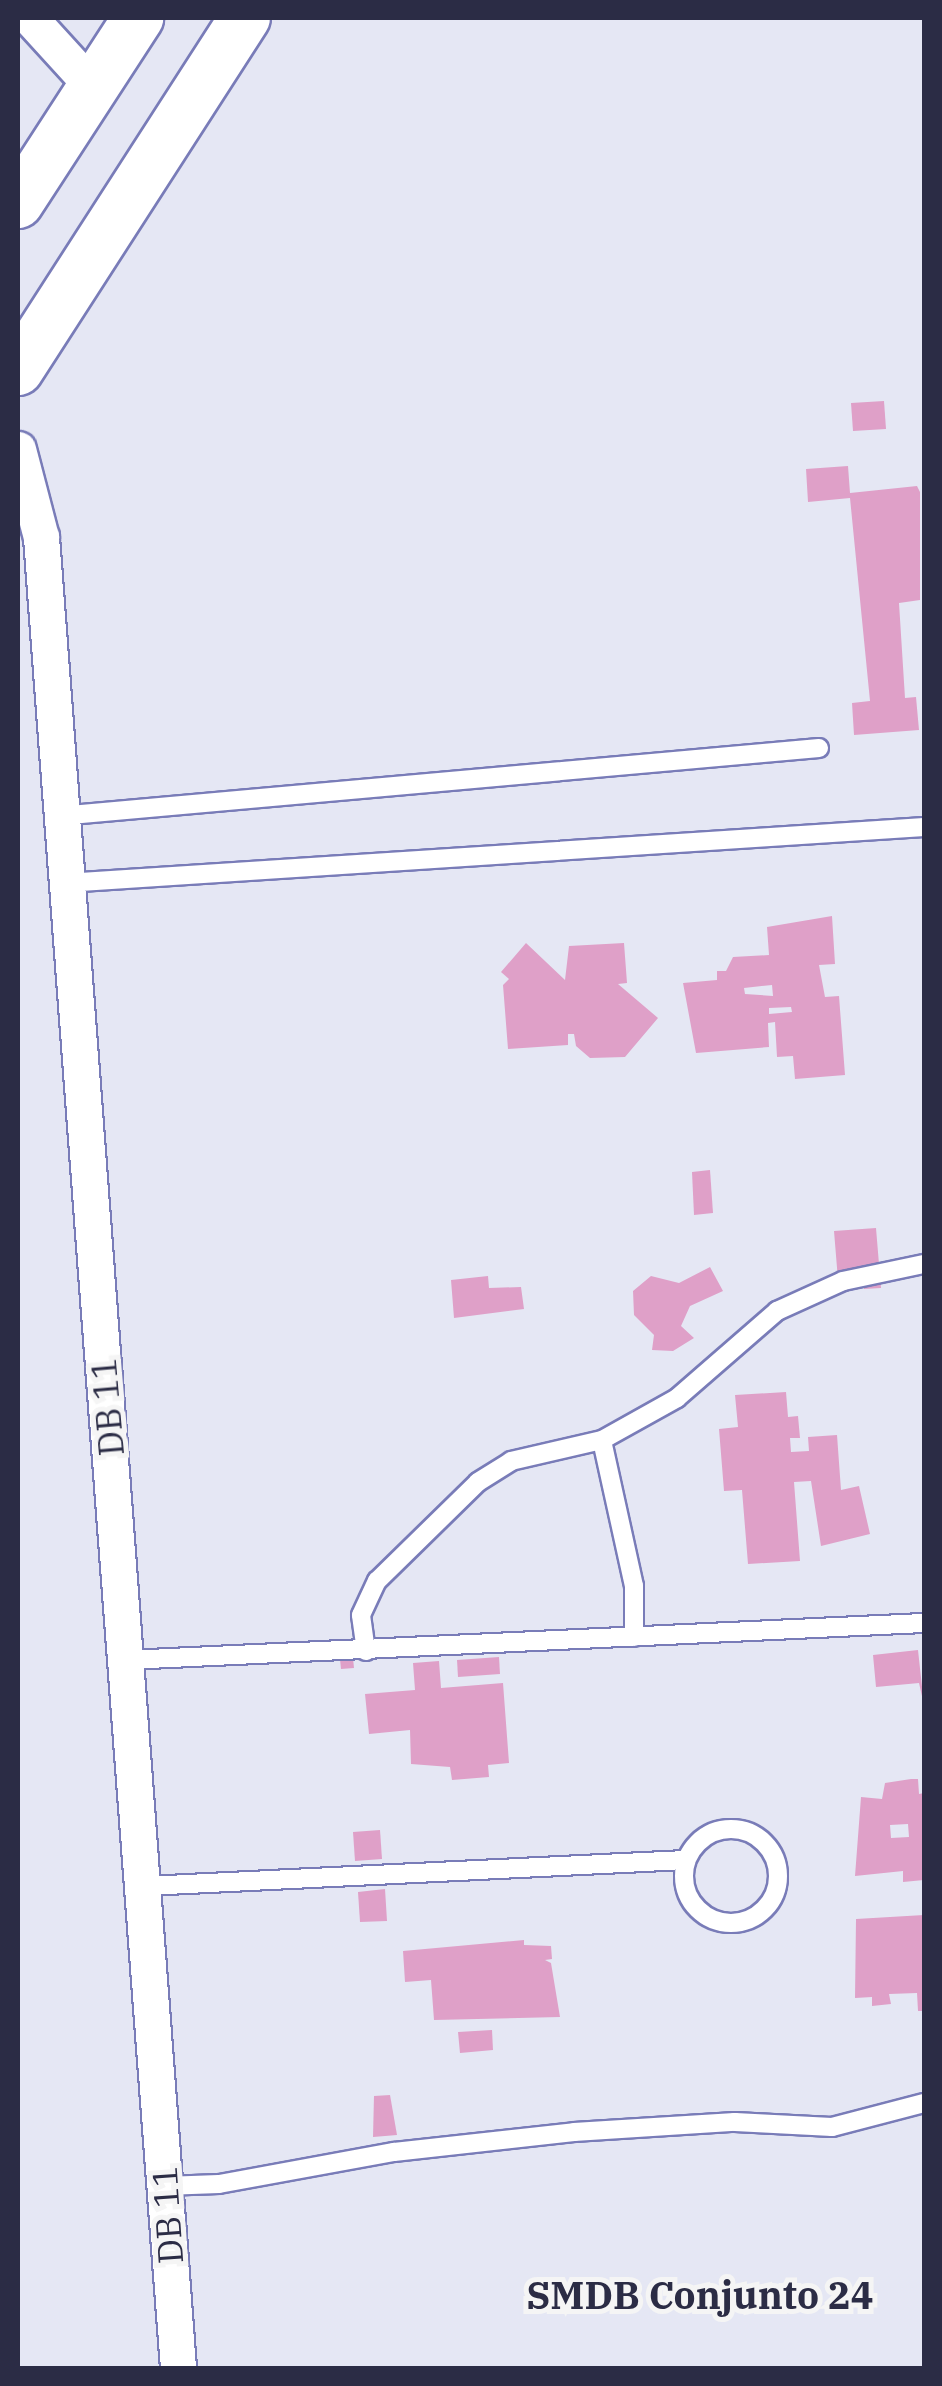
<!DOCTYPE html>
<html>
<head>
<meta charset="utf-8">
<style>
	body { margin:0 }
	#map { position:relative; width:942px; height:2386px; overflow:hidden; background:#e5e7f4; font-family:"IBM Plex Serif",serif }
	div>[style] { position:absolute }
	.building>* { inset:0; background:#dfa0c8 }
	.roads { filter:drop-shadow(2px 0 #797cb8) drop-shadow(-2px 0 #797cb8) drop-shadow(0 2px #797cb8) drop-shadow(0 -2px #797cb8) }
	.service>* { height:18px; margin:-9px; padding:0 9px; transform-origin:9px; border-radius:9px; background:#fff }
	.service>.ring { margin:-9px; padding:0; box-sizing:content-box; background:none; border:18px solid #fff; border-radius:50% }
	.minor>* { height:35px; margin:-17.5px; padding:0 17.5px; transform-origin:17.5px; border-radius:17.5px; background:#fff }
	.secondary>* { height:50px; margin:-25px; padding:0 25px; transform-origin:25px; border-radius:25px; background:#fff }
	span { translate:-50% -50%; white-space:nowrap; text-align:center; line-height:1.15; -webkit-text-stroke:10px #f5f5f5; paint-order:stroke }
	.street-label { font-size:35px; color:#2b2c45 }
	.neighbourhood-label { font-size:38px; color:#2b2c45; font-weight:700 }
	.frame { position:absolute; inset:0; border:20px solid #2b2c45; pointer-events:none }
</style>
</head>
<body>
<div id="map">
	<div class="building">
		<i style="clip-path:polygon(884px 401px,886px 429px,853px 431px,851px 403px)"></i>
		<i style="clip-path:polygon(848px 466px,850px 493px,917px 486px,920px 492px,920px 600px,899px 603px,905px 698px,916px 697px,919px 730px,854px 735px,852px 703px,870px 701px,850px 498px,808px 502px,806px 469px)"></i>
		<i style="clip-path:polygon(evenodd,832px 916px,835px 964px,819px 965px,825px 997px,839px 996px,845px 1075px,795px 1079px,793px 1056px,777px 1057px,775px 1022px,768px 1023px,769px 1047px,696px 1053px,683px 983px,717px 980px,717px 971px,726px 971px,733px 957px,769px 955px,767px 927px,832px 916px,772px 985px,773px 996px,745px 994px,744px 988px,772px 985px,832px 916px,791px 1007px,792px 1012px,769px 1014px,769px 1008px,791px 1007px)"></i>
		<i style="clip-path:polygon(526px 943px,565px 980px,569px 946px,624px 943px,627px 983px,618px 984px,658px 1018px,625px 1057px,590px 1058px,576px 1046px,574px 1034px,568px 1034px,568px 1045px,508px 1049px,503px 985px,509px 979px,501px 972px)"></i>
		<i style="clip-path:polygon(710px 1170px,713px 1213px,694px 1215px,692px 1172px)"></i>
		<i style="clip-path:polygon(876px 1228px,881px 1288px,864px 1289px,864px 1278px,838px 1280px,834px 1231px)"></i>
		<i style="clip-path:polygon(710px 1267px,723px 1291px,690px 1306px,681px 1326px,694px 1338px,673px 1351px,652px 1350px,654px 1335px,634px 1315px,633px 1291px,651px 1276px,679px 1283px)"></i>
		<i style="clip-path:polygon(488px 1276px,489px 1288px,521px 1287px,524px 1309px,454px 1318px,451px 1280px)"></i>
		<i style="clip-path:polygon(786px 1392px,788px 1417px,798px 1416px,800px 1438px,790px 1438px,791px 1452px,809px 1451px,808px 1437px,837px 1435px,841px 1490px,859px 1486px,870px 1534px,821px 1546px,811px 1481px,794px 1482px,800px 1561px,748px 1564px,742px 1490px,724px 1491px,719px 1429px,738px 1427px,735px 1395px)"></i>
		<i style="clip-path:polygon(918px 1650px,924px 1705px,919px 1683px,876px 1687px,873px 1655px)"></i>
		<i style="clip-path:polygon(499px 1657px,500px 1674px,458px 1677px,457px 1660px)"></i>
		<i style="clip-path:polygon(353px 1658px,354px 1668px,341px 1669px,340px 1659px)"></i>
		<i style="clip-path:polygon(439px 1661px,441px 1688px,503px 1683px,509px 1763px,488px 1765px,489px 1777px,452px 1780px,450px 1767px,411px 1764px,410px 1730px,369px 1734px,365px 1694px,415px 1690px,413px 1663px)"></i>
		<i style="clip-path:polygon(evenodd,911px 1779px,918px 1779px,919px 1794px,924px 1793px,924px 1880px,903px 1882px,903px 1871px,855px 1876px,861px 1797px,882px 1799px,885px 1783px,911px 1779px,908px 1824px,909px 1837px,891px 1838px,890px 1825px,908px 1824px)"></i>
		<i style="clip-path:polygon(380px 1830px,382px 1859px,355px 1861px,353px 1832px)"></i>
		<i style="clip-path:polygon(385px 1889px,387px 1921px,360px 1922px,358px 1892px)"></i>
		<i style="clip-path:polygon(924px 1915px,924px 2011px,918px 2011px,917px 1993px,889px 1994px,891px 2004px,872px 2006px,872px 1997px,855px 1998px,856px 1919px)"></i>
		<i style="clip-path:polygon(524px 1940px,524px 1945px,551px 1946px,552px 1959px,545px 1960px,551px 1963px,560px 2017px,434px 2020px,431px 1980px,405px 1982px,403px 1951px)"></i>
		<i style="clip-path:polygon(492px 2030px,493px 2050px,460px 2053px,458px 2032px)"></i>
		<i style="clip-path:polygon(390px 2095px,397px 2135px,373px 2137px,374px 2096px)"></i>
	</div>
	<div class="roads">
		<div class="service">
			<i style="left:59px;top:816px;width:763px;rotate:-5.11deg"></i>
			<i style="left:65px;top:883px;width:861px;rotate:-3.73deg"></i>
			<i style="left:634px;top:1637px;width:51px;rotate:-90deg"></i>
			<i style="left:634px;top:1586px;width:149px;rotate:-102.4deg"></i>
			<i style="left:602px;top:1440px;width:86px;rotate:-29.2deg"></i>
			<i style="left:677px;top:1398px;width:133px;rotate:-41deg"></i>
			<i style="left:777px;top:1311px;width:72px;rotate:-24.4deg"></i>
			<i style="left:843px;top:1281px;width:83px;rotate:-11.9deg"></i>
			<i style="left:366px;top:1651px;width:36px;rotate:-98deg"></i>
			<i style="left:361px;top:1615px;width:38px;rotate:-65deg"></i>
			<i style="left:377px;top:1581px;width:141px;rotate:-44.4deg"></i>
			<i style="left:478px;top:1482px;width:39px;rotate:-32deg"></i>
			<i style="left:511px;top:1461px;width:93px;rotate:-13deg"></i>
			<i style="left:127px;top:1660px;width:798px;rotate:-2.66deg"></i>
			<i class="ring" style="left:684px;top:1829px;width:76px;height:76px"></i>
			<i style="left:146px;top:1886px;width:541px;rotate:-2.76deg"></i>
			<i style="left:164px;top:2186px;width:55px;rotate:-2.1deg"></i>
			<i style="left:219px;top:2184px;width:178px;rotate:-10.4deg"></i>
			<i style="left:394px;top:2152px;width:181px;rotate:-6.3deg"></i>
			<i style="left:574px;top:2132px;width:161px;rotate:-3.6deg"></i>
			<i style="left:735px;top:2122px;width:97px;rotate:3deg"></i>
			<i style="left:832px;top:2127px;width:95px;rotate:-14.6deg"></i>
		</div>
		<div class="minor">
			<i style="left:30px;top:18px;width:93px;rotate:47.6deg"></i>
			<i style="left:18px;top:449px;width:91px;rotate:75.4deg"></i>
			<i style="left:41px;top:537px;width:1836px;rotate:85.72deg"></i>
		</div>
		<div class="secondary">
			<i style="left:18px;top:203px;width:221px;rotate:-57deg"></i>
			<i style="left:18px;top:370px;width:419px;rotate:-57.2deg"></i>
		</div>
	</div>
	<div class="street-label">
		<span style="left:107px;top:1407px;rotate:-95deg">DB 11</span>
		<span style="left:167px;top:2215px;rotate:-94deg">DB 11</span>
	</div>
	<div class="neighbourhood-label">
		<span style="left:700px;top:2295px">SMDB Conjunto 24</span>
	</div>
	<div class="frame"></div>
</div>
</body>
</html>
